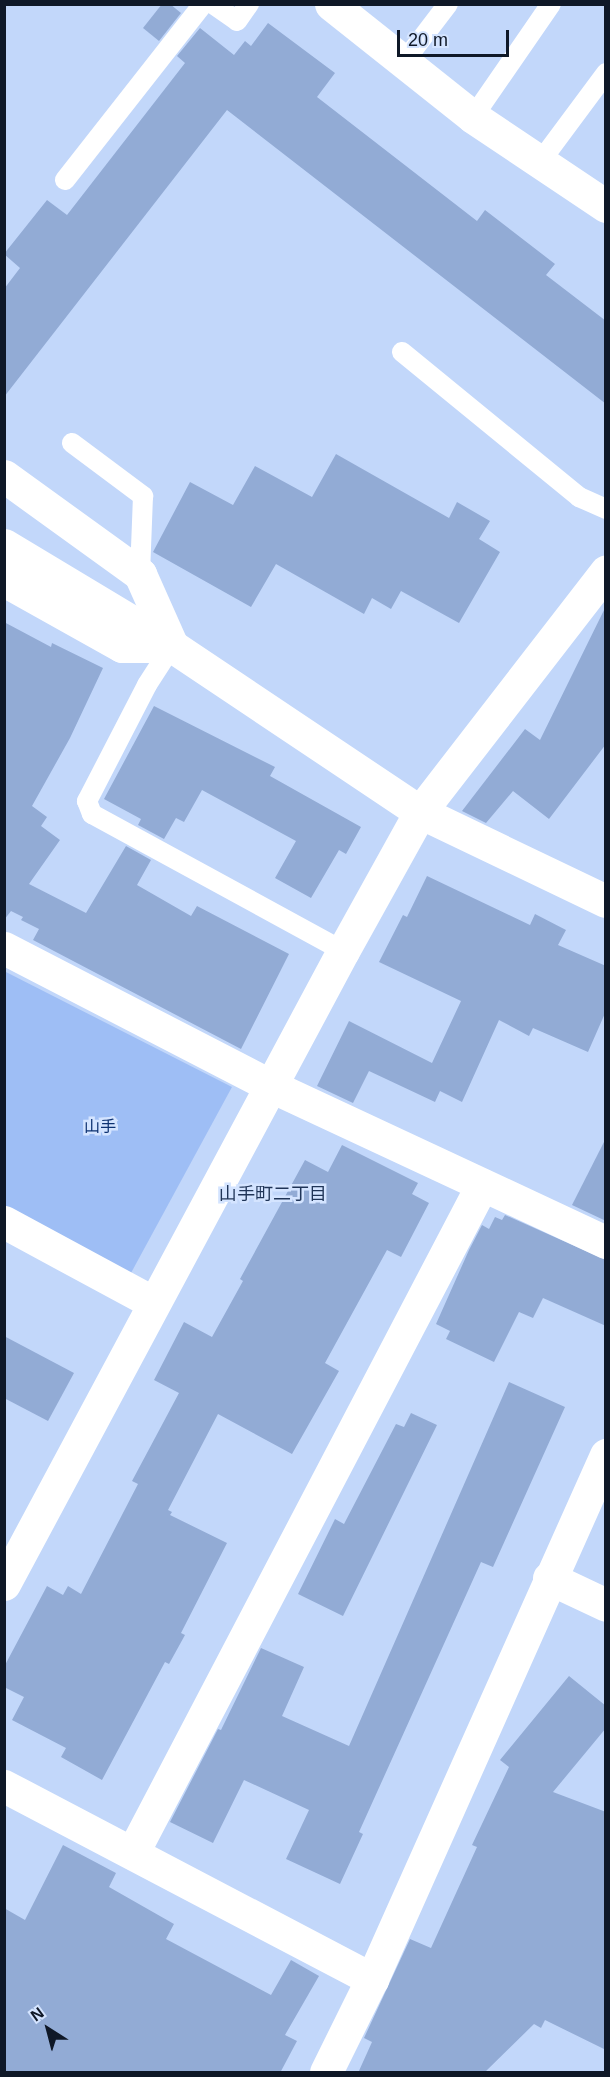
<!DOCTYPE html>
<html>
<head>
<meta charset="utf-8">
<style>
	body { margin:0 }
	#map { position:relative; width:610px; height:2077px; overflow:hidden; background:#c2d7fa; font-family:Arial,"Noto Sans JP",sans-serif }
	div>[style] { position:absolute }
	.green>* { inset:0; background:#9ebef5 }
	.building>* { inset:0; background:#92abd5 }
	.lane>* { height:20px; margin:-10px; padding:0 10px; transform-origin:10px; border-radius:10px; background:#fff }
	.street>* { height:33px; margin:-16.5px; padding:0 16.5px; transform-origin:16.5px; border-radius:16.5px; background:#fff }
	span { translate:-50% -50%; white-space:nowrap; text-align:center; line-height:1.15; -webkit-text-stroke:5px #d4e4ff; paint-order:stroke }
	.park-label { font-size:16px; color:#0d3272 }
	.neighbourhood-label { font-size:18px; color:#1f3457 }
	.frame { position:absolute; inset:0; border:6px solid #0f1827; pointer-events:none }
	.north { position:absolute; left:18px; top:1999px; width:60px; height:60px; -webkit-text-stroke:4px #d4e4ff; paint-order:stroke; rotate:324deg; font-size:16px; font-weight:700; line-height:24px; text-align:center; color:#0f1827 }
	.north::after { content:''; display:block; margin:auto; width:21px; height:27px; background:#0f1827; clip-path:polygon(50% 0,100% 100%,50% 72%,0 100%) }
	.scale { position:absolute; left:397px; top:30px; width:112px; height:27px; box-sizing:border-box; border:3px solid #0f1827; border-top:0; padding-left:8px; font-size:18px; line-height:21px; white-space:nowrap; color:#0f1827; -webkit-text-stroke:4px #d4e4ff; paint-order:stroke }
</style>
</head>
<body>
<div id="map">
	<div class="green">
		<i style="clip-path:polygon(4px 971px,232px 1087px,131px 1273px,5px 1207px)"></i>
	</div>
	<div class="building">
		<i style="clip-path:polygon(162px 4px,170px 4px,181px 13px,159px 41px,143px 28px)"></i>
		<i style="clip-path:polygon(268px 23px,335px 73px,317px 97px,477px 221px,485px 210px,555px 264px,546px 275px,606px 321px,606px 404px,227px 110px,4px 397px,4px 289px,20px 268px,4px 254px,47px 200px,67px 215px,185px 63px,177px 56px,200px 28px,234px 55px,245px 41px,251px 46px)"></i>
		<i style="clip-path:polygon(336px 454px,449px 518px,457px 502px,490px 521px,479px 539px,500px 552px,459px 623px,401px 591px,391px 609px,372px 598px,364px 614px,276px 564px,251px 607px,153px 552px,190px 482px,233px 505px,255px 466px,312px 497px)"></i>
		<i style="clip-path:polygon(606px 606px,606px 744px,549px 819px,513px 791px,486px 823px,462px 811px,525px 729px,540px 740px)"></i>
		<i style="clip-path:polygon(4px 622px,51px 647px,52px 643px,103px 668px,70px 738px,32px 806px,47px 817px,41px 826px,60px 840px,29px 884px,86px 913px,126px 846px,151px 860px,137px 885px,191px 916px,197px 906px,289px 954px,241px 1049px,33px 940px,39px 929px,21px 920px,23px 917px,11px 911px,4px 920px)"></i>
		<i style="clip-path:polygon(154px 706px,275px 767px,270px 776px,361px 827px,346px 854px,339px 850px,311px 898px,275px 878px,296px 841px,202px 790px,184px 822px,176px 818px,164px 839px,138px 825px,141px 819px,104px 799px)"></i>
		<i style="clip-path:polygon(427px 876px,530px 925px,535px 914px,566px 930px,558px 945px,606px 966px,606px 1011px,588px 1052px,533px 1028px,529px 1036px,499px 1020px,462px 1102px,440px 1091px,435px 1102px,369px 1071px,353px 1103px,317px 1086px,349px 1021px,432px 1063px,461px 1001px,379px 962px,403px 915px,407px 917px)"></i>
		<i style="clip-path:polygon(606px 1138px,606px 1221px,572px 1205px)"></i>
		<i style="clip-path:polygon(342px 1145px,418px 1183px,412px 1194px,429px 1203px,401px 1257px,387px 1250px,325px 1363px,339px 1371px,292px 1454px,218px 1414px,168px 1510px,172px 1512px,170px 1515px,227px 1543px,181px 1633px,185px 1635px,169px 1664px,165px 1662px,102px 1780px,61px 1757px,66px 1748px,12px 1720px,24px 1697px,4px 1687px,4px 1667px,47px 1586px,63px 1595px,68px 1586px,81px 1594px,138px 1484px,132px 1481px,179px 1393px,154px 1380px,184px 1322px,212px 1337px,243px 1281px,240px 1279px,305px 1160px,328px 1172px)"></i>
		<i style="clip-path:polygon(505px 1215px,606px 1260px,606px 1326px,543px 1298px,533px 1318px,519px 1312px,494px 1362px,446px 1339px,450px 1331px,436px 1324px,469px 1250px,482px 1225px,489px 1229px,495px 1217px,502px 1220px)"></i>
		<i style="clip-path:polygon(4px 1336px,74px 1373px,48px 1421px,4px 1398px)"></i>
		<i style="clip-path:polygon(509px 1382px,565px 1407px,493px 1567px,481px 1562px,359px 1832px,363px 1834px,340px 1884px,286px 1859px,309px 1810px,244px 1780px,213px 1843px,170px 1822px,218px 1729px,221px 1730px,261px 1648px,304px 1667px,282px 1716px,349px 1746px)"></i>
		<i style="clip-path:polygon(411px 1413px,437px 1425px,343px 1616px,298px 1594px,335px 1519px,344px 1524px,396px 1424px,404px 1427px)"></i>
		<i style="clip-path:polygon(569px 1676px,606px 1706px,606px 1728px,553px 1792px,606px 1812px,606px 2050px,545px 2020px,541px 2028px,534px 2024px,484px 2073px,358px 2073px,372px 2042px,364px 2038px,410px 1939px,431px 1948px,477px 1847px,472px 1845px,509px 1767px,500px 1760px)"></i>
		<i style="clip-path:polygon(63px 1845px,116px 1873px,109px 1887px,174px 1924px,166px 1939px,271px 1995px,291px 1960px,319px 1976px,285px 2035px,297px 2041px,280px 2073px,4px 2073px,4px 1908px,25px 1920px)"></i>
	</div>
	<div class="lane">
		<i style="left:213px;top:4px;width:29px;rotate:35deg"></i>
		<i style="left:237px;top:21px;width:21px;rotate:-55deg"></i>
		<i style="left:403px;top:63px;width:74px;rotate:-52.7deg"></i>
		<i style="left:473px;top:117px;width:137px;rotate:-55.4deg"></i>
		<i style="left:540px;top:162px;width:111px;rotate:-53.4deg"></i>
		<i style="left:65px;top:180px;width:224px;rotate:-51.9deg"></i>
		<i style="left:402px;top:352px;width:229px;rotate:39.3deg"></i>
		<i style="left:579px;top:497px;width:30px;rotate:24deg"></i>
		<i style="left:72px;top:443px;width:89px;rotate:36.7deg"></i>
		<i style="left:143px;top:496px;width:78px;rotate:92.2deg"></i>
		<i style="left:172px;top:646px;width:46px;rotate:122.7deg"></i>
		<i style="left:147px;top:685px;width:131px;rotate:117.3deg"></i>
		<i style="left:87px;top:801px;width:14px;rotate:69deg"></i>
		<i style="left:92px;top:814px;width:286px;rotate:28.6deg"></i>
	</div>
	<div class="street">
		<i style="left:331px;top:4px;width:181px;rotate:38.5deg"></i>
		<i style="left:473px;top:117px;width:160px;rotate:33.8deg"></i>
		<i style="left:4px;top:476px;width:168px;rotate:35.8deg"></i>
		<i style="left:140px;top:574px;width:79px;rotate:66deg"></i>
		<i style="left:172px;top:646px;width:50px;rotate:180deg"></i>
		<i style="left:122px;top:646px;width:135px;rotate:-150.8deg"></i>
		<i style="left:4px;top:545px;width:196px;rotate:31deg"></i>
		<i style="left:172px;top:646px;width:298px;rotate:33.8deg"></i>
		<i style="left:420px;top:812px;width:206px;rotate:25.6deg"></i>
		<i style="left:4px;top:948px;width:301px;rotate:27.3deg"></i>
		<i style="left:271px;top:1086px;width:370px;rotate:25deg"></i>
		<i style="left:4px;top:1222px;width:170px;rotate:28.4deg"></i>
		<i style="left:549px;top:1578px;width:63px;rotate:25.3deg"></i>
		<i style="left:4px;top:1584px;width:718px;rotate:-61.83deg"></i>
		<i style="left:343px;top:951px;width:159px;rotate:-61deg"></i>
		<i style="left:420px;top:812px;width:304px;rotate:-52.3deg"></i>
		<i style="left:4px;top:1786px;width:416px;rotate:27.7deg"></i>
		<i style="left:133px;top:1852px;width:753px;rotate:-62.38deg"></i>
		<i style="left:326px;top:2072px;width:104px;rotate:-63.7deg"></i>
		<i style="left:372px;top:1979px;width:574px;rotate:-65.94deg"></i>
	</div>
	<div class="park-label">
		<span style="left:100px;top:1127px">山手</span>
	</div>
	<div class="neighbourhood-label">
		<span style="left:273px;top:1194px">山手町二丁目</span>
	</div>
	<div class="frame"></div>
	<div class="north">N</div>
	<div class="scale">20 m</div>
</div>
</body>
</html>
